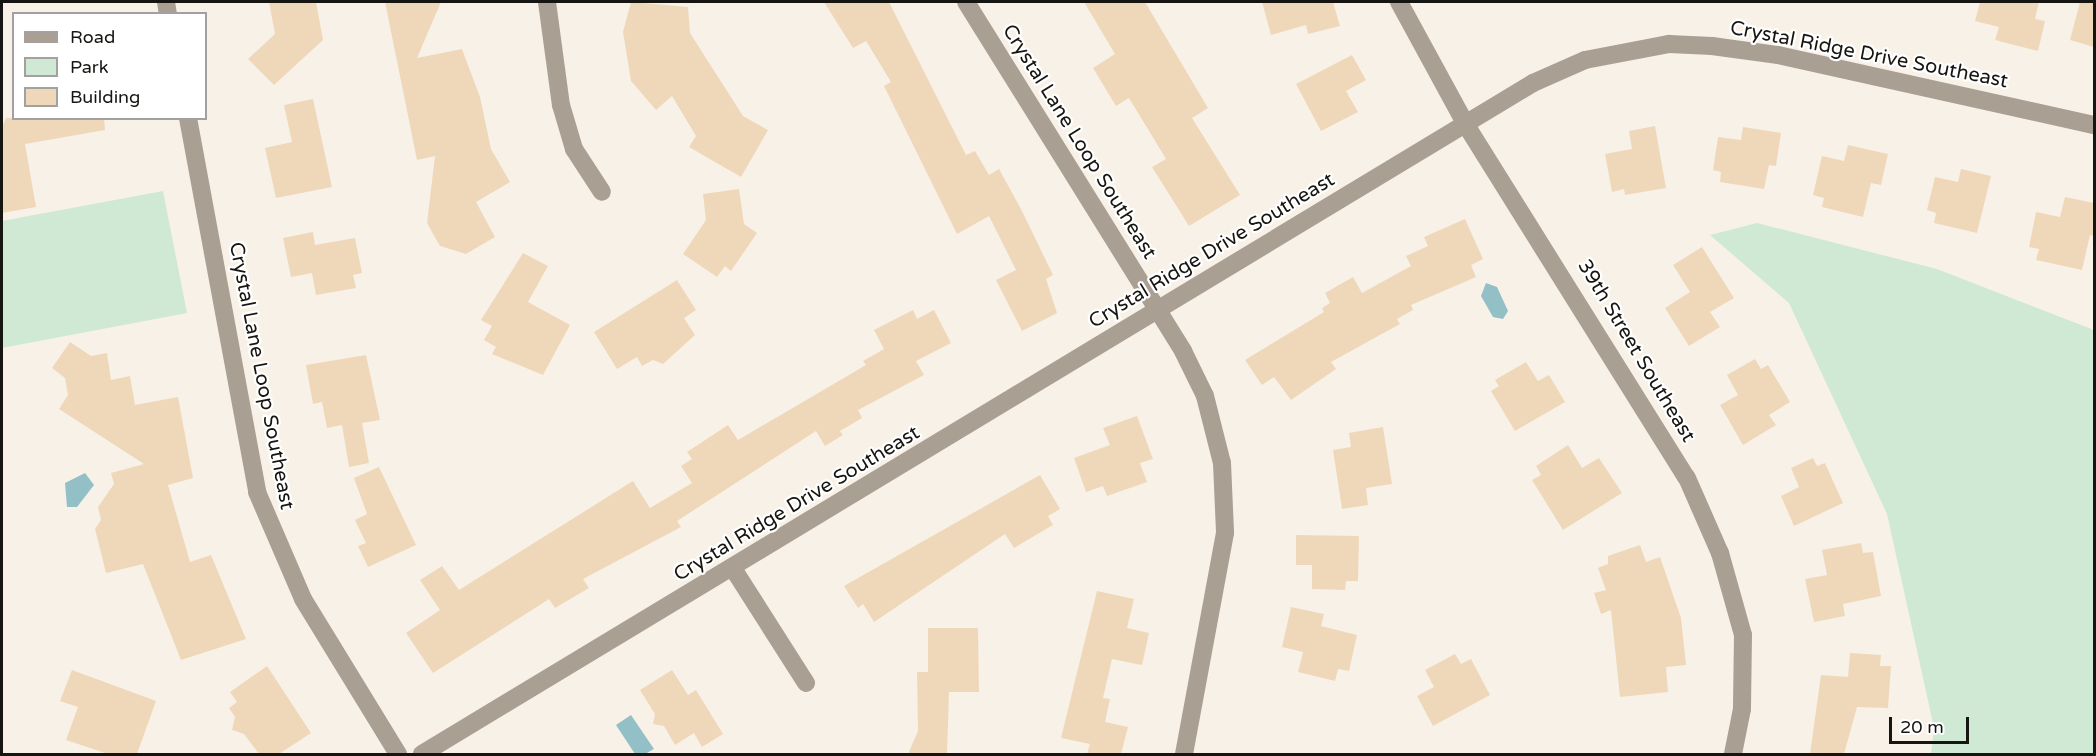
<!DOCTYPE html>
<html>
<head>
<meta charset="utf-8">
<style>
	body { margin:0 }
	#map { position:relative; width:2096px; height:756px; overflow:hidden; background:#f8f1e7; font-family:"Varela Round",sans-serif }
	div>[style] { position:absolute }
	.green>* { inset:0; background:#cfe9d5 }
	.water>* { inset:0; background:#93bfc7 }
	.building>* { inset:0; background:#efd8ba }
	.minor>* { height:18px; margin:-9px; padding:0 9px; transform-origin:9px; border-radius:9px; background:#aa9f93 }
	span { translate:-50% -50%; white-space:nowrap; text-align:center; line-height:1.15; -webkit-text-stroke:4.5px #fff; paint-order:stroke }
	.street-label { font-size:20px; color:#171511 }
	.frame { position:absolute; inset:0; border:3px solid #171511; pointer-events:none }
	.legend { position:absolute; left:12px; top:12px; width:195px; height:108px; box-sizing:border-box; background:#fff; border:2px solid #a2a1a0; margin:0; padding:8px 10px; list-style:none; font-size:18px; color:#171511 }
	.legend li { display:flex; align-items:center; gap:12px; height:30px }
	.legend b { width:30px; border:2px solid #a2a1a0 }
	.scale { position:absolute; left:1889px; top:717px; width:80px; height:27px; box-sizing:border-box; border:3px solid #171511; border-top:0; padding-left:8px; font-size:18px; line-height:21px; white-space:nowrap; color:#171511; -webkit-text-stroke:4px #fff; paint-order:stroke }
</style>
</head>
<body>
<div id="map">
	<div class="green">
		<i style="clip-path:polygon(163px 191px,187px 313px,2px 348px,2px 221px)"></i>
		<i style="clip-path:polygon(1757px 223px,1937px 269px,2094px 330px,2094px 754px,1931px 754px,1934px 728px,1887px 514px,1789px 303px,1710px 235px)"></i>
	</div>
	<div class="water">
		<i style="clip-path:polygon(1486px 283px,1497px 287px,1508px 311px,1503px 319px,1493px 317px,1481px 296px)"></i>
		<i style="clip-path:polygon(85px 473px,94px 485px,77px 507px,67px 507px,65px 483px)"></i>
		<i style="clip-path:polygon(631px 715px,654px 749px,645px 754px,635px 754px,616px 725px)"></i>
	</div>
	<div class="building">
		<i style="clip-path:polygon(269px 2px,316px 2px,323px 40px,274px 85px,248px 59px,275px 34px)"></i>
		<i style="clip-path:polygon(385px 2px,441px 2px,417px 58px,462px 49px,480px 97px,491px 149px,510px 182px,476px 202px,495px 237px,466px 254px,440px 246px,427px 223px,435px 156px,417px 160px)"></i>
		<i style="clip-path:polygon(631px 2px,688px 7px,690px 33px,743px 116px,768px 130px,741px 177px,689px 147px,696px 136px,672px 96px,656px 110px,631px 81px,623px 32px)"></i>
		<i style="clip-path:polygon(824px 2px,889px 2px,966px 155px,975px 151px,989px 175px,999px 169px,1021px 209px,1053px 275px,1046px 279px,1057px 313px,1022px 331px,996px 280px,1016px 270px,989px 216px,957px 234px,884px 86px,891px 82px,866px 41px,853px 48px)"></i>
		<i style="clip-path:polygon(1084px 2px,1145px 2px,1208px 108px,1192px 118px,1240px 195px,1189px 226px,1152px 167px,1166px 159px,1129px 98px,1116px 106px,1093px 68px,1115px 54px)"></i>
		<i style="clip-path:polygon(1262px 2px,1333px 2px,1340px 26px,1308px 34px,1306px 25px,1271px 35px)"></i>
		<i style="clip-path:polygon(1980px 2px,2039px 2px,2035px 19px,2045px 21px,2038px 51px,1995px 40px,1999px 27px,1975px 21px)"></i>
		<i style="clip-path:polygon(2080px 2px,2094px 2px,2094px 47px,2070px 40px)"></i>
		<i style="clip-path:polygon(1352px 55px,1366px 80px,1346px 91px,1358px 112px,1321px 131px,1296px 84px)"></i>
		<i style="clip-path:polygon(313px 99px,332px 187px,276px 198px,265px 148px,292px 142px,284px 105px)"></i>
		<i style="clip-path:polygon(6px 118px,104px 118px,105px 130px,25px 144px,36px 207px,2px 213px,2px 127px)"></i>
		<i style="clip-path:polygon(1655px 126px,1666px 188px,1625px 195px,1624px 189px,1612px 192px,1605px 154px,1632px 149px,1629px 131px)"></i>
		<i style="clip-path:polygon(1743px 127px,1781px 133px,1776px 166px,1769px 165px,1764px 189px,1720px 182px,1721px 172px,1713px 170px,1718px 137px,1741px 140px)"></i>
		<i style="clip-path:polygon(1848px 145px,1888px 154px,1881px 185px,1871px 183px,1863px 217px,1822px 207px,1824px 198px,1813px 195px,1822px 156px,1844px 161px)"></i>
		<i style="clip-path:polygon(1961px 169px,1991px 176px,1977px 233px,1934px 223px,1936px 213px,1927px 210px,1935px 177px,1958px 182px)"></i>
		<i style="clip-path:polygon(739px 189px,744px 224px,757px 233px,731px 271px,725px 266px,717px 277px,683px 254px,706px 220px,703px 194px)"></i>
		<i style="clip-path:polygon(2065px 197px,2094px 203px,2094px 236px,2090px 235px,2082px 270px,2036px 260px,2039px 249px,2029px 247px,2036px 212px,2060px 217px)"></i>
		<i style="clip-path:polygon(1465px 219px,1483px 259px,1471px 265px,1476px 277px,1411px 305px,1413px 310px,1397px 319px,1400px 324px,1331px 362px,1336px 369px,1291px 400px,1274px 377px,1262px 385px,1245px 360px,1324px 312px,1322px 308px,1330px 303px,1325px 293px,1353px 277px,1362px 293px,1411px 266px,1406px 256px,1428px 246px,1424px 237px)"></i>
		<i style="clip-path:polygon(313px 232px,315px 245px,355px 238px,362px 273px,353px 275px,356px 288px,316px 295px,312px 273px,291px 277px,283px 238px)"></i>
		<i style="clip-path:polygon(1702px 247px,1734px 298px,1710px 312px,1720px 327px,1689px 346px,1665px 308px,1690px 292px,1673px 265px)"></i>
		<i style="clip-path:polygon(523px 253px,548px 266px,528px 302px,570px 325px,543px 375px,492px 354px,496px 347px,484px 340px,492px 326px,481px 320px)"></i>
		<i style="clip-path:polygon(677px 280px,696px 310px,684px 318px,695px 335px,663px 364px,653px 360px,642px 366px,637px 357px,617px 369px,594px 332px)"></i>
		<i style="clip-path:polygon(913px 310px,917px 319px,934px 310px,951px 343px,916px 361px,924px 375px,858px 410px,862px 418px,840px 431px,843px 435px,825px 446px,816px 431px,677px 521px,681px 527px,583px 579px,589px 588px,555px 608px,549px 599px,433px 673px,406px 633px,440px 610px,420px 580px,442px 566px,459px 590px,633px 481px,650px 508px,692px 483px,681px 466px,692px 459px,687px 452px,728px 425px,738px 440px,866px 365px,863px 361px,884px 349px,874px 330px)"></i>
		<i style="clip-path:polygon(70px 342px,91px 356px,107px 353px,111px 380px,130px 376px,135px 405px,178px 397px,193px 478px,168px 485px,190px 562px,211px 555px,246px 639px,181px 660px,143px 564px,106px 573px,95px 529px,101px 520px,98px 507px,114px 484px,111px 473px,144px 464px,59px 409px,68px 395px,65px 378px,52px 368px)"></i>
		<i style="clip-path:polygon(366px 355px,380px 420px,362px 423px,369px 463px,349px 467px,342px 425px,327px 428px,322px 402px,313px 404px,306px 365px)"></i>
		<i style="clip-path:polygon(1755px 359px,1761px 369px,1768px 365px,1790px 402px,1769px 415px,1776px 425px,1743px 445px,1720px 405px,1738px 395px,1727px 375px)"></i>
		<i style="clip-path:polygon(1526px 362px,1538px 381px,1549px 375px,1565px 402px,1515px 431px,1491px 391px,1499px 386px,1495px 380px)"></i>
		<i style="clip-path:polygon(1137px 416px,1153px 459px,1140px 463px,1147px 482px,1107px 496px,1103px 486px,1086px 492px,1074px 458px,1110px 445px,1103px 428px)"></i>
		<i style="clip-path:polygon(1383px 427px,1392px 484px,1366px 488px,1368px 505px,1342px 509px,1333px 450px,1351px 447px,1349px 433px)"></i>
		<i style="clip-path:polygon(1568px 445px,1582px 468px,1599px 458px,1622px 493px,1563px 530px,1532px 480px,1541px 475px,1536px 466px)"></i>
		<i style="clip-path:polygon(1813px 458px,1817px 466px,1825px 463px,1843px 503px,1794px 526px,1781px 496px,1799px 487px,1791px 468px)"></i>
		<i style="clip-path:polygon(379px 467px,416px 545px,368px 567px,358px 546px,366px 543px,355px 520px,367px 514px,354px 478px)"></i>
		<i style="clip-path:polygon(1040px 475px,1060px 509px,1048px 516px,1053px 525px,1014px 548px,1005px 534px,874px 622px,863px 604px,858px 608px,844px 586px)"></i>
		<i style="clip-path:polygon(1296px 535px,1359px 536px,1358px 581px,1346px 581px,1345px 590px,1312px 589px,1312px 565px,1296px 565px)"></i>
		<i style="clip-path:polygon(1861px 543px,1863px 553px,1873px 552px,1881px 596px,1843px 604px,1845px 616px,1814px 622px,1805px 579px,1827px 575px,1822px 550px)"></i>
		<i style="clip-path:polygon(1640px 545px,1646px 562px,1660px 557px,1681px 618px,1686px 665px,1666px 667px,1668px 692px,1620px 697px,1611px 610px,1601px 614px,1594px 593px,1606px 590px,1598px 568px,1608px 564px,1608px 556px)"></i>
		<i style="clip-path:polygon(1097px 591px,1134px 599px,1127px 628px,1149px 633px,1142px 665px,1112px 659px,1103px 698px,1110px 699px,1105px 722px,1128px 727px,1121px 754px,1087px 754px,1090px 744px,1061px 738px)"></i>
		<i style="clip-path:polygon(1291px 607px,1324px 614px,1321px 626px,1357px 635px,1349px 671px,1338px 669px,1335px 681px,1298px 672px,1303px 652px,1282px 647px)"></i>
		<i style="clip-path:polygon(928px 628px,978px 628px,979px 692px,949px 692px,947px 754px,908px 754px,918px 731px,917px 672px,928px 672px)"></i>
		<i style="clip-path:polygon(1850px 653px,1881px 655px,1880px 666px,1891px 666px,1888px 708px,1857px 707px,1844px 754px,1810px 754px,1821px 675px,1848px 677px)"></i>
		<i style="clip-path:polygon(1455px 654px,1461px 664px,1471px 659px,1490px 695px,1433px 726px,1417px 696px,1434px 687px,1425px 670px)"></i>
		<i style="clip-path:polygon(267px 666px,311px 733px,279px 754px,259px 754px,244px 734px,232px 730px,235px 717px,229px 708px,237px 702px,230px 692px)"></i>
		<i style="clip-path:polygon(72px 670px,156px 701px,137px 754px,108px 754px,66px 740px,78px 707px,60px 701px)"></i>
		<i style="clip-path:polygon(672px 670px,688px 695px,696px 690px,723px 734px,702px 747px,694px 733px,675px 745px,664px 726px,653px 724px,655px 714px,640px 690px)"></i>
	</div>
	<div class="minor">
		<i style="left:166px;top:2px;width:12px;rotate:81deg"></i>
		<i style="left:547px;top:2px;width:104px;rotate:82.3deg"></i>
		<i style="left:561px;top:105px;width:46px;rotate:73.5deg"></i>
		<i style="left:574px;top:149px;width:51px;rotate:56.9deg"></i>
		<i style="left:966px;top:2px;width:411px;rotate:58.1deg"></i>
		<i style="left:1183px;top:351px;width:50px;rotate:63.9deg"></i>
		<i style="left:1205px;top:396px;width:69px;rotate:75.8deg"></i>
		<i style="left:1222px;top:463px;width:70px;rotate:87.5deg"></i>
		<i style="left:1225px;top:533px;width:225px;rotate:100.5deg"></i>
		<i style="left:1399px;top:2px;width:140px;rotate:61.4deg"></i>
		<i style="left:1466px;top:125px;width:416px;rotate:58deg"></i>
		<i style="left:1687px;top:478px;width:82px;rotate:66.3deg"></i>
		<i style="left:1720px;top:553px;width:85px;rotate:74.3deg"></i>
		<i style="left:1743px;top:635px;width:74px;rotate:90.8deg"></i>
		<i style="left:1742px;top:709px;width:46px;rotate:101.3deg"></i>
		<i style="left:188px;top:118px;width:380px;rotate:79.5deg"></i>
		<i style="left:257px;top:492px;width:116px;rotate:66.7deg"></i>
		<i style="left:303px;top:599px;width:182px;rotate:58.5deg"></i>
		<i style="left:734px;top:570px;width:134px;rotate:57.5deg"></i>
		<i style="left:422px;top:754px;width:1298px;rotate:-31.13deg"></i>
		<i style="left:1533px;top:83px;width:57px;rotate:-23.9deg"></i>
		<i style="left:1585px;top:60px;width:86px;rotate:-10.8deg"></i>
		<i style="left:1669px;top:44px;width:43px;rotate:2.7deg"></i>
		<i style="left:1712px;top:46px;width:67px;rotate:7.8deg"></i>
		<i style="left:1778px;top:55px;width:324px;rotate:12.5deg"></i>
	</div>
	<div class="street-label">
		<span style="left:1869px;top:55px;rotate:11deg">Crystal Ridge Drive Southeast</span>
		<span style="left:1079px;top:142px;rotate:58deg">Crystal Lane Loop Southeast</span>
		<span style="left:1212px;top:251px;rotate:-31deg">Crystal Ridge Drive Southeast</span>
		<span style="left:1636px;top:351px;rotate:59deg">39th Street Southeast</span>
		<span style="left:261px;top:376px;rotate:79deg">Crystal Lane Loop Southeast</span>
		<span style="left:797px;top:504px;rotate:-31deg">Crystal Ridge Drive Southeast</span>
	</div>
	<div class="frame"></div>
	<ul class="legend">
	<li><b style="height:8px;background:#aa9f93"></b>Road</li>
	<li><b style="height:16px;background:#cfe9d5"></b>Park</li>
	<li><b style="height:16px;background:#efd8ba"></b>Building</li>
	</ul>
	<div class="scale">20 m</div>
</div>
</body>
</html>
